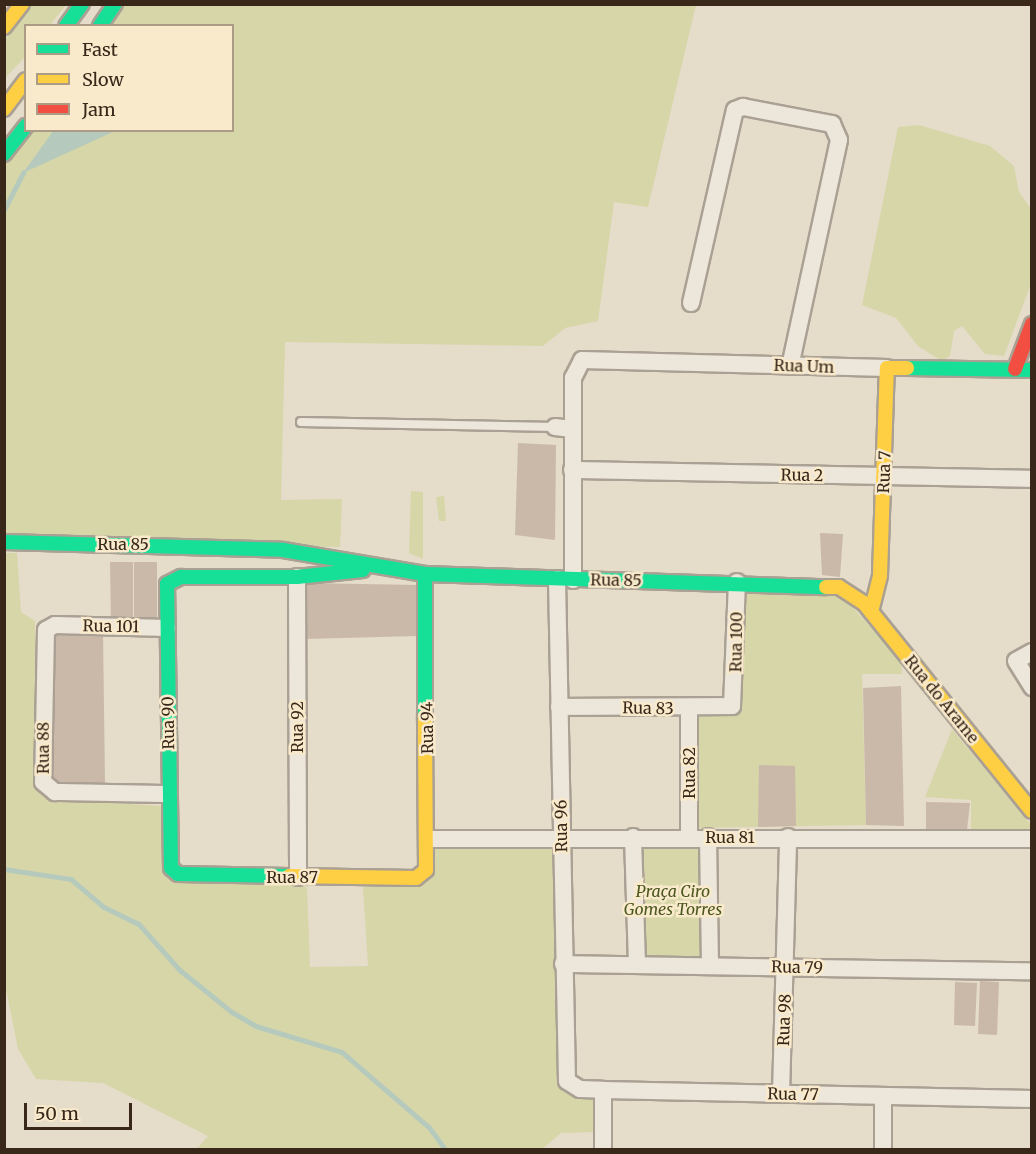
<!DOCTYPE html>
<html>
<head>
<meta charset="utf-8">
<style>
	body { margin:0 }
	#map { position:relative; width:1036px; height:1154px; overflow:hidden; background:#e5dcc9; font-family:Merriweather,serif }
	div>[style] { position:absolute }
	.green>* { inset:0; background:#d7d6a9 }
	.water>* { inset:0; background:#b5cabc }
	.stream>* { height:4.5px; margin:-2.25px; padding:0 2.25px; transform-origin:2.25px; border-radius:2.25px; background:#b5cabc }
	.building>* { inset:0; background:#cab9a9 }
	.roads { filter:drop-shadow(2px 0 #aaa093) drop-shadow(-2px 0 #aaa093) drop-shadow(0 2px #aaa093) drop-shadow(0 -2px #aaa093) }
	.lane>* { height:8px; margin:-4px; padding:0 4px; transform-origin:4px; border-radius:4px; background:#ede6db }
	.street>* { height:16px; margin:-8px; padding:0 8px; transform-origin:8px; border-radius:8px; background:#ede6db }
	.fast>* { height:14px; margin:-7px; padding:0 7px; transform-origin:7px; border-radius:7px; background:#16e098 }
	.slow>* { height:14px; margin:-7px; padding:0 7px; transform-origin:7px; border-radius:7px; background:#ffcf43 }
	.jam>* { height:14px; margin:-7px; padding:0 7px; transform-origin:7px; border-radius:7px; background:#f24e42 }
	span { translate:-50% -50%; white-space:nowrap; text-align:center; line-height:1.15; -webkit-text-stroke:5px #f9eacc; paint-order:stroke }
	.street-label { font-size:16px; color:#39281a }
	.park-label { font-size:16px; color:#4b571f; font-style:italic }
	.frame { position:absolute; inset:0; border:6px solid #39281a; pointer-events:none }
	.legend { position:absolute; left:24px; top:24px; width:210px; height:108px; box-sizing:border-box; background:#f9eacc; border:2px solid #ac9c85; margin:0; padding:8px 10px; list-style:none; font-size:18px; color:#39281a }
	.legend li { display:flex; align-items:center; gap:12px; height:30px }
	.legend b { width:30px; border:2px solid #ac9c85 }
	.scale { position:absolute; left:24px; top:1103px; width:108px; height:27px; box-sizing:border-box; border:3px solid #39281a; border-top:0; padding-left:8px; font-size:18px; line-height:21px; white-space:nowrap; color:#39281a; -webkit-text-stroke:4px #f9eacc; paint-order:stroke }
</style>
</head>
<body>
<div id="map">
	<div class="green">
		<i style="clip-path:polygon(32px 5px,66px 5px,50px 25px,26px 26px,25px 57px,5px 78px,4px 41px)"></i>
		<i style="clip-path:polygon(120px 5px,696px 5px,648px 207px,614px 202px,598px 321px,565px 328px,543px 346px,285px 342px,281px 500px,342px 499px,340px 547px,5px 543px,4px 155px,26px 130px,232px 130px,232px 26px,104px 25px)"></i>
		<i style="clip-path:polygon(919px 125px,990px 146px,1014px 166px,1019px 192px,1031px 209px,1032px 281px,1004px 356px,985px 354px,962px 326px,954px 331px,950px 356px,942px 361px,918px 346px,896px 318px,862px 305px,898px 127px)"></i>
		<i style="clip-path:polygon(411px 491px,423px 492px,423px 559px,409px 553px)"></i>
		<i style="clip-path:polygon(444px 496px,446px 521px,439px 521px,436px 497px)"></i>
		<i style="clip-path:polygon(4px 553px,17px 553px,21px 612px,35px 621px,36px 787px,51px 799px,162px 806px,164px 868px,307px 887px,310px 967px,368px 966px,363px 887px,419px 884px,435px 845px,556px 839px,561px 1082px,578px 1097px,600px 1100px,595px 1132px,561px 1133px,541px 1150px,197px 1149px,208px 1136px,103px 1083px,36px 1079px,18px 1049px,5px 984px)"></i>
		<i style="clip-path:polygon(742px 586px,841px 595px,901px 660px,902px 674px,862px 674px,866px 825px,696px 828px,695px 717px,741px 710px)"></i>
		<i style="clip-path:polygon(952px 729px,1031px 825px,1031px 831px,971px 829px,971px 800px,925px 797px)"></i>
		<i style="clip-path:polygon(700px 841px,703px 958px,644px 957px,642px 843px)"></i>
	</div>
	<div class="water">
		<i style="clip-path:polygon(53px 131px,53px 130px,115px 131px,23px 173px)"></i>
	</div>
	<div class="stream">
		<i style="left:4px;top:210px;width:42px;rotate:-62.8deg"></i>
		<i style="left:4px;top:869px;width:68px;rotate:8.5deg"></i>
		<i style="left:71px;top:879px;width:43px;rotate:40.3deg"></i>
		<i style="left:104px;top:907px;width:39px;rotate:26deg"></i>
		<i style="left:139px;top:924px;width:62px;rotate:48.3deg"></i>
		<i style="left:180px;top:970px;width:67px;rotate:38.9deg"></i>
		<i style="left:232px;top:1012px;width:28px;rotate:30deg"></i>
		<i style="left:256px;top:1026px;width:90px;rotate:16.8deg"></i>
		<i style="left:342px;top:1052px;width:116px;rotate:40.8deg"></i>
		<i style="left:430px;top:1128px;width:27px;rotate:54deg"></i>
	</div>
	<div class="building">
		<i style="clip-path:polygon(518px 443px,556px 445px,555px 540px,515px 535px)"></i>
		<i style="clip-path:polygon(820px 533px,843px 534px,840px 577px,822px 575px)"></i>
		<i style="clip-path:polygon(110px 562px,133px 562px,133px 621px,111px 621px)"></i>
		<i style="clip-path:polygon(134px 562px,157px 562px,157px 621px,134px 621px)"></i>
		<i style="clip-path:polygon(304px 583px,417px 585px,417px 636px,305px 639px)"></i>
		<i style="clip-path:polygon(49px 632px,103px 632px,105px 784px,50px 785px)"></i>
		<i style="clip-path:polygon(901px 686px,904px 826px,866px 825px,863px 688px)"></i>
		<i style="clip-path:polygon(759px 765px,795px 766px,796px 826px,758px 827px)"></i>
		<i style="clip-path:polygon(926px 802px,970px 803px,967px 830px,926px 829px)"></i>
		<i style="clip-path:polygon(980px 981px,999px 982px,997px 1035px,978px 1034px)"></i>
		<i style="clip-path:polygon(955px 982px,977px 983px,975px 1026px,954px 1025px)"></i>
	</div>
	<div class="roads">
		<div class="lane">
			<i style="left:301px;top:422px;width:254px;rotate:1.1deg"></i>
		</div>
		<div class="street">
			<i style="left:691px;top:303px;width:198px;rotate:-77.2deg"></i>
			<i style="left:735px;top:110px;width:9px;rotate:-21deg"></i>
			<i style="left:743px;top:107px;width:91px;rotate:10.8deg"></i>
			<i style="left:832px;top:124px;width:17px;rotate:66deg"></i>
			<i style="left:839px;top:140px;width:231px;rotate:102.2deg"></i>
			<i style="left:555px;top:427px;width:17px;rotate:7deg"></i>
			<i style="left:572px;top:470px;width:460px;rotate:1.1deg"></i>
			<i style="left:297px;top:577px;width:300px;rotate:89.8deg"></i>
			<i style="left:557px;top:579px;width:502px;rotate:88.86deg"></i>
			<i style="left:567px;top:1081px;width:15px;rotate:32deg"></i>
			<i style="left:580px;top:1089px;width:23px;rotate:2deg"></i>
			<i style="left:603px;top:1090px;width:429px;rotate:1.2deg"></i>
			<i style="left:573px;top:580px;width:202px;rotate:-90deg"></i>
			<i style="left:573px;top:378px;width:20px;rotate:-63deg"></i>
			<i style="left:582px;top:360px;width:305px;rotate:1.5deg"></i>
			<i style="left:167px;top:628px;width:112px;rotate:-178.5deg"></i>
			<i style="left:55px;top:625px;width:10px;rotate:151deg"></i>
			<i style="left:46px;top:630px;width:152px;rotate:91.1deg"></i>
			<i style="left:43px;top:782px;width:16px;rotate:40deg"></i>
			<i style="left:55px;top:792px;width:114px;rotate:1deg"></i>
			<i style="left:1032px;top:652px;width:18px;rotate:151deg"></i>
			<i style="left:1016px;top:661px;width:31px;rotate:58deg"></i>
			<i style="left:559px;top:707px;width:173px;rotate:-0.3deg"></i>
			<i style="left:732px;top:706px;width:124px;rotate:-87.7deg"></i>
			<i style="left:689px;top:709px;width:128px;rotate:90deg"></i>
			<i style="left:633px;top:837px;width:128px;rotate:88.2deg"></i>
			<i style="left:708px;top:837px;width:129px;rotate:89.1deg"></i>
			<i style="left:429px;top:839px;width:603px"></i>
			<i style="left:563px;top:964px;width:469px;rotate:0.9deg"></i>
			<i style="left:781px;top:1094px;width:257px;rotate:-88.4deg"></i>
			<i style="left:883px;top:1096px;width:54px;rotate:90deg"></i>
			<i style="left:603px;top:1150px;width:60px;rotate:-90deg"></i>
		</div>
		<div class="fast">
			<i style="left:66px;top:26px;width:27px;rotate:-54deg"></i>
			<i style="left:100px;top:26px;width:27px;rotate:-56deg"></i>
			<i style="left:4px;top:154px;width:36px;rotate:-52deg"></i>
			<i style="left:907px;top:368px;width:125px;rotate:0.9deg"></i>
			<i style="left:4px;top:542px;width:279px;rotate:1.6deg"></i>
			<i style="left:283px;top:550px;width:144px;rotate:9.6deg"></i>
			<i style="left:425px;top:574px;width:401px;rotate:1.9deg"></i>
			<i style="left:425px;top:574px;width:142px;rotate:90deg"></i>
			<i style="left:289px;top:876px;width:111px;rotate:-179deg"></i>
			<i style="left:178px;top:874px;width:9px;rotate:-139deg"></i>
			<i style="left:171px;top:868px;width:284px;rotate:-90.8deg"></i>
			<i style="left:167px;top:584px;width:16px;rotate:-27deg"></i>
			<i style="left:181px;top:577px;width:116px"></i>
			<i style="left:297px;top:577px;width:66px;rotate:-6.1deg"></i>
		</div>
		<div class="slow">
			<i style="left:4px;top:27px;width:29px;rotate:-52deg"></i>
			<i style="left:4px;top:109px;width:36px;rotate:-53deg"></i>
			<i style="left:826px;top:587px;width:13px"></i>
			<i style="left:839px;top:587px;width:30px;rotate:33deg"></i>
			<i style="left:864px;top:603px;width:267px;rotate:51.1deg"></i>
			<i style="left:871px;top:612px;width:38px;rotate:-76deg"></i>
			<i style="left:880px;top:575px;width:207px;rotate:-88.1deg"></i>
			<i style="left:887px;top:368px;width:20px"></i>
			<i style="left:289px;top:876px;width:127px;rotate:0.9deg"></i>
			<i style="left:416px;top:878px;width:13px;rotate:-39deg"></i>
			<i style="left:426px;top:870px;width:154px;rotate:-90.4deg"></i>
		</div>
		<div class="jam">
			<i style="left:1015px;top:369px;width:48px;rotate:-69.3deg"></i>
		</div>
	</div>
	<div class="street-label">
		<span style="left:804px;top:366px;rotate:2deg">Rua Um</span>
		<span style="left:884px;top:472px;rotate:-88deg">Rua 7</span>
		<span style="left:802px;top:475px;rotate:1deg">Rua 2</span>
		<span style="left:123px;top:544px">Rua 85</span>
		<span style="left:616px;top:580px;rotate:1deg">Rua 85</span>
		<span style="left:111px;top:626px;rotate:1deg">Rua 101</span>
		<span style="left:736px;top:642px;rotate:-89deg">Rua 100</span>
		<span style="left:942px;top:699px;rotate:51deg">Rua do Arame</span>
		<span style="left:648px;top:708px;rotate:1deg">Rua 83</span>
		<span style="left:168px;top:723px;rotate:-91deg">Rua 90</span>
		<span style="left:297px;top:727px;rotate:-90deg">Rua 92</span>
		<span style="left:427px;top:728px;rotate:-91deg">Rua 94</span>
		<span style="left:43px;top:748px;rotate:-90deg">Rua 88</span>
		<span style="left:689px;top:773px;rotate:-90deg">Rua 82</span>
		<span style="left:561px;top:826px;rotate:-91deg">Rua 96</span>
		<span style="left:730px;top:837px">Rua 81</span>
		<span style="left:292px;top:877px">Rua 87</span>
		<span style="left:797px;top:967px;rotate:1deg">Rua 79</span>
		<span style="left:784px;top:1020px;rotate:-88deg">Rua 98</span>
		<span style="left:793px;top:1094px;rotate:1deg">Rua 77</span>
	</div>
	<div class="park-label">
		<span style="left:673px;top:900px">Praça Ciro<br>Gomes Torres</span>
	</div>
	<div class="frame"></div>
	<ul class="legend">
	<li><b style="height:8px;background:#16e098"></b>Fast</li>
	<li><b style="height:8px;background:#ffcf43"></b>Slow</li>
	<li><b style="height:8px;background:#f24e42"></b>Jam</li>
	</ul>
	<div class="scale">50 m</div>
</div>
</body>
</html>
